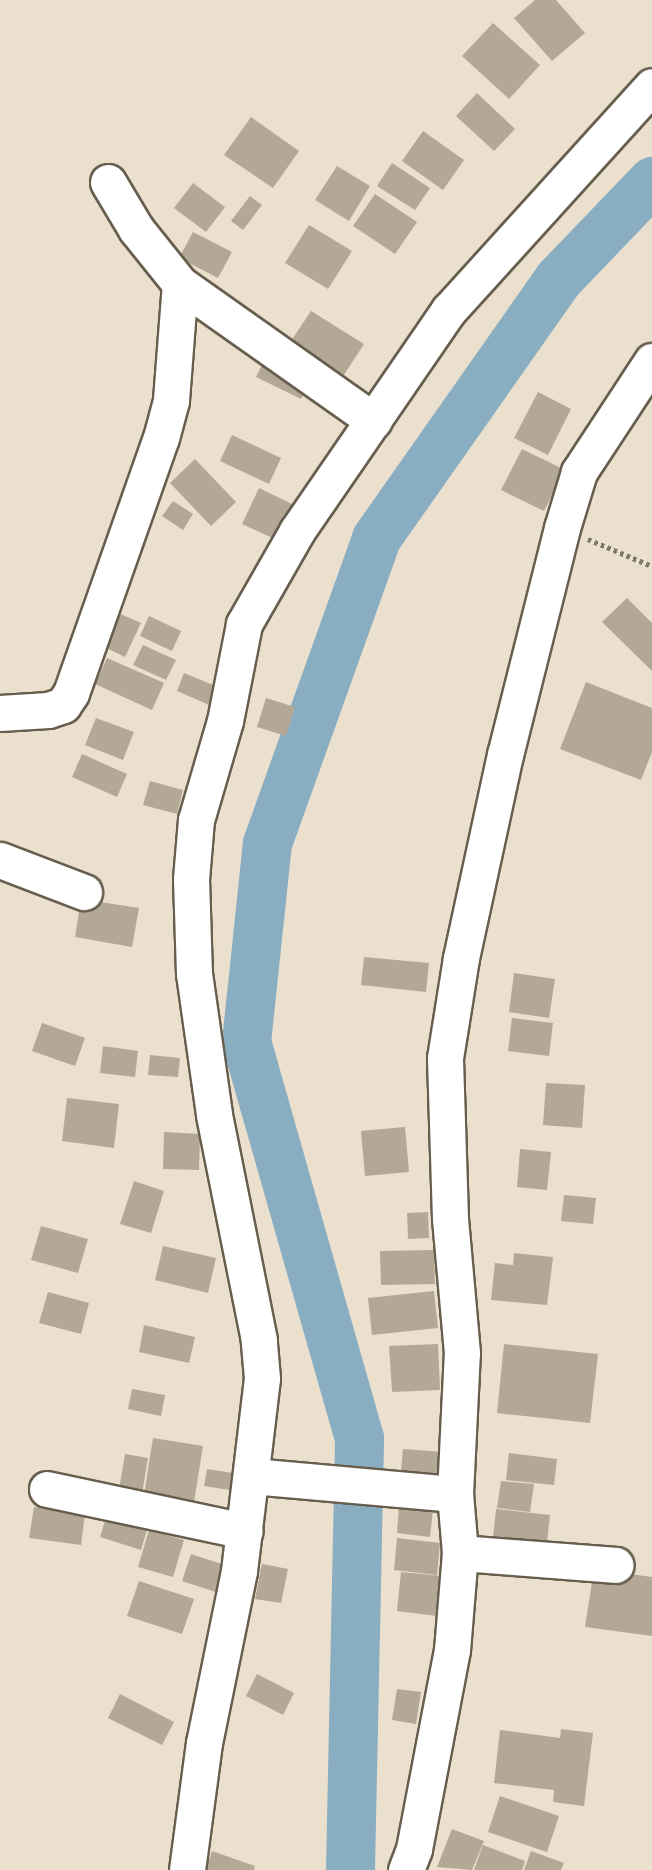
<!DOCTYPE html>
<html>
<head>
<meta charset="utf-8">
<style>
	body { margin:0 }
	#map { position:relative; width:652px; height:1870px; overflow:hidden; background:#eae0cd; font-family:Lato,sans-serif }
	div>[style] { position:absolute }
	.river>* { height:49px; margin:-24.5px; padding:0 24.5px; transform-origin:24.5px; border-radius:24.5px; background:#89adc1 }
	.building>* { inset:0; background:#b3a796 }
	.path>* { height:4.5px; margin-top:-2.25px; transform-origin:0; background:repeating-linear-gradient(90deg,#7e786b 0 3.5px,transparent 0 7px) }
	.roads { filter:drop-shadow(2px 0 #675e4e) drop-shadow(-2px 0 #675e4e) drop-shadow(0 2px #675e4e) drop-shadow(0 -2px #675e4e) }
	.minor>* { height:35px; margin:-17.5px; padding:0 17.5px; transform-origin:17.5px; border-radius:17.5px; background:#fff }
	span { translate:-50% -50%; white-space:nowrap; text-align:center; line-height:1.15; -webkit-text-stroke:6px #f7edda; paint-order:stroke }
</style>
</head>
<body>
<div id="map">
	<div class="river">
		<i style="left:350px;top:1870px;width:432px;rotate:-88.8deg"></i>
		<i style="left:359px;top:1438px;width:412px;rotate:-105.9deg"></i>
		<i style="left:246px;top:1042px;width:200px;rotate:-84deg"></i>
		<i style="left:267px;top:843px;width:324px;rotate:-70.3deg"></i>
		<i style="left:376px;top:538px;width:317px;rotate:-54.9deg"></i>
		<i style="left:558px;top:279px;width:136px;rotate:-46.2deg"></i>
	</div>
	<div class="building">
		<i style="clip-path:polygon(535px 0,556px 0,585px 33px,552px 61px,514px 18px)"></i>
		<i style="clip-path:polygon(493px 23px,540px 65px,509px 99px,462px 56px)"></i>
		<i style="clip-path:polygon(477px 93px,515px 129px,494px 151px,456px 116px)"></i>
		<i style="clip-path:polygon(251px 117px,299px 151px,273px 188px,224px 155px)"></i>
		<i style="clip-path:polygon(423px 131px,464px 160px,443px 190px,402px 161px)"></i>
		<i style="clip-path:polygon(392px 163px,430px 188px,415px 210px,377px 186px)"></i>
		<i style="clip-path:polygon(337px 166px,370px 186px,349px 221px,315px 200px)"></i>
		<i style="clip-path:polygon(193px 183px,225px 207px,206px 232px,174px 208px)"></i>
		<i style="clip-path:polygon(375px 194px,417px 222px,395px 254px,353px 226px)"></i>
		<i style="clip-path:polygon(250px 196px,262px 205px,243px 230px,231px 221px)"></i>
		<i style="clip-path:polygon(309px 225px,352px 251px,328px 289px,285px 263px)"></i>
		<i style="clip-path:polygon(193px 232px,232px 252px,218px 278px,179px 258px)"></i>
		<i style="clip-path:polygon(311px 311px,364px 344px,342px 378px,289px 344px)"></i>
		<i style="clip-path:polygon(266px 357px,311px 379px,301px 399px,256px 377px)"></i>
		<i style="clip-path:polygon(538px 392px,571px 409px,548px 455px,514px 438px)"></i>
		<i style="clip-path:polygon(232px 435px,281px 458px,269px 484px,220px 461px)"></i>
		<i style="clip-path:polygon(522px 449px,565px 470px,544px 511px,501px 490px)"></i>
		<i style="clip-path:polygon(195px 459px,236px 502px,211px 526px,170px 483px)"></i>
		<i style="clip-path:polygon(259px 488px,294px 505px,277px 540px,242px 524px)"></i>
		<i style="clip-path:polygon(173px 501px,193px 514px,183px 530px,162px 516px)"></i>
		<i style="clip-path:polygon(627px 598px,652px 623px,652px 671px,602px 622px)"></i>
		<i style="clip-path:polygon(116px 612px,141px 623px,125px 657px,100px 645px)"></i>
		<i style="clip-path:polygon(149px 616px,181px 631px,172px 651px,140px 636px)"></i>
		<i style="clip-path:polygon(143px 645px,176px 660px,166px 680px,133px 665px)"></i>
		<i style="clip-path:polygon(107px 658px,164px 683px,152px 710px,95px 684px)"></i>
		<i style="clip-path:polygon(184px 673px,223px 689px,214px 707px,177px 691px)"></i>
		<i style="clip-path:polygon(586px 682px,652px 708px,652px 752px,641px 780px,560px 749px)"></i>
		<i style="clip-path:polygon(266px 698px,295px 707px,286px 736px,257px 727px)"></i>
		<i style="clip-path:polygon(96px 718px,134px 732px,123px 760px,85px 745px)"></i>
		<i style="clip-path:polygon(82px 754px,127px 774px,117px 797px,72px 777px)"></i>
		<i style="clip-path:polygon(150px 781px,183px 790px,177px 814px,143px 805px)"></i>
		<i style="clip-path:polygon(81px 899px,139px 908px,132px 947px,75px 937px)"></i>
		<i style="clip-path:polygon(364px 957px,429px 963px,426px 992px,361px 985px)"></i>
		<i style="clip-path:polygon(514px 973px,555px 979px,549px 1018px,509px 1012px)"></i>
		<i style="clip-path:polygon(512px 1018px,553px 1023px,549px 1056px,508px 1051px)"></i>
		<i style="clip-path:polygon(42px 1023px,85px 1038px,75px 1066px,32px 1051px)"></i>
		<i style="clip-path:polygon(103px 1046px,138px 1051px,135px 1077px,100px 1073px)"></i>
		<i style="clip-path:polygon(150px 1055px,180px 1058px,178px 1077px,148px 1075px)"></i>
		<i style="clip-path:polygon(546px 1083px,585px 1085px,582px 1128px,543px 1125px)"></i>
		<i style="clip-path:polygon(67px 1098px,119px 1104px,114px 1148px,62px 1141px)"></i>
		<i style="clip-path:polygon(405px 1127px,409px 1172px,365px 1176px,361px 1131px)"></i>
		<i style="clip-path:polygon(164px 1132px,200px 1134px,199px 1170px,163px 1169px)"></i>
		<i style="clip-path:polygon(520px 1149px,551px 1152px,547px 1190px,517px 1187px)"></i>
		<i style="clip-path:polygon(134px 1181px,164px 1191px,151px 1233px,120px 1224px)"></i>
		<i style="clip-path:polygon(564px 1195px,596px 1198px,593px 1224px,561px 1221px)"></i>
		<i style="clip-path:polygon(428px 1212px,429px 1238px,408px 1239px,407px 1213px)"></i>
		<i style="clip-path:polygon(41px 1226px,88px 1239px,78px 1273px,31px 1260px)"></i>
		<i style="clip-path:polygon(163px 1246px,216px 1258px,208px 1293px,155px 1280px)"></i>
		<i style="clip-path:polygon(434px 1250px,435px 1284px,381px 1285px,380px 1251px)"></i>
		<i style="clip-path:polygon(514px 1253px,553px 1257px,547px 1305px,491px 1300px,495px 1263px,513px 1265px)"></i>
		<i style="clip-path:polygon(434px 1291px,438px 1328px,372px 1335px,368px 1298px)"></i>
		<i style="clip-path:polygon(48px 1292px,89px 1303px,81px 1334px,39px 1323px)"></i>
		<i style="clip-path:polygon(144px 1325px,195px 1337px,189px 1363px,139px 1352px)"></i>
		<i style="clip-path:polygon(438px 1344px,440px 1390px,392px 1392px,389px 1346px)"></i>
		<i style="clip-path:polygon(504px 1344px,598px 1354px,590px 1423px,497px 1413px)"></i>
		<i style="clip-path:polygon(132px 1389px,165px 1395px,161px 1416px,128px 1409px)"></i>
		<i style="clip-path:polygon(153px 1438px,203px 1446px,193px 1508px,143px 1501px)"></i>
		<i style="clip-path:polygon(403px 1449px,443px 1452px,440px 1485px,400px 1482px)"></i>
		<i style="clip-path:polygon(509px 1453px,557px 1459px,554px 1485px,506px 1480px)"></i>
		<i style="clip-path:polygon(125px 1454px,148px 1458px,141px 1500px,118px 1496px)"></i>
		<i style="clip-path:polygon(207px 1469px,245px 1475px,242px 1492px,204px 1486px)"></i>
		<i style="clip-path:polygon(501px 1481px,534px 1484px,530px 1512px,497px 1508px)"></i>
		<i style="clip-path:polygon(399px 1506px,433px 1510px,430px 1537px,397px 1533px)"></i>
		<i style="clip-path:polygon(34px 1507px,85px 1514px,81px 1545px,29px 1538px)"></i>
		<i style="clip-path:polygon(496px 1509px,550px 1515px,547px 1543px,493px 1537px)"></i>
		<i style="clip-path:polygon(108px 1511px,149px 1523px,141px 1550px,100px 1537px)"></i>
		<i style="clip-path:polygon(149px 1530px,184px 1540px,173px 1577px,138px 1567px)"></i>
		<i style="clip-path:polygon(397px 1538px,440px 1543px,437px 1575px,394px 1570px)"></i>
		<i style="clip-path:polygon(191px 1554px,231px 1567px,222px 1594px,182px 1581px)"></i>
		<i style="clip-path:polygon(262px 1564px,288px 1569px,281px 1603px,255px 1599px)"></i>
		<i style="clip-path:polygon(594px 1569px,652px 1577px,652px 1636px,585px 1627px)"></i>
		<i style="clip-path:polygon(401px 1572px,442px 1576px,437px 1616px,397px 1611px)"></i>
		<i style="clip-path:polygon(139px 1581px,194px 1599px,182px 1634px,127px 1616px)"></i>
		<i style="clip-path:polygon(257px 1674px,294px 1693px,283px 1715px,246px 1696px)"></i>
		<i style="clip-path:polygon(397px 1689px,421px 1692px,416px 1724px,392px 1720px)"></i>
		<i style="clip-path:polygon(120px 1694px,174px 1722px,162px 1745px,108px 1718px)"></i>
		<i style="clip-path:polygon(561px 1729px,593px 1733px,584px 1806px,553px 1802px,554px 1790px,494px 1783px,500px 1730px,560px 1738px)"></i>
		<i style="clip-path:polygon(500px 1796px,559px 1816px,547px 1852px,488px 1832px)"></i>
		<i style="clip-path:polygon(452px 1829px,484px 1841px,472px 1870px,437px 1867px)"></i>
		<i style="clip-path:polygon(483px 1845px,525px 1861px,522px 1870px,474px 1870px)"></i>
		<i style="clip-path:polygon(212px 1851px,255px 1866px,254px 1870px,206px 1870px)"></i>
		<i style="clip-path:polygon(531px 1851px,564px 1863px,561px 1870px,524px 1870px)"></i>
	</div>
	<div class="path">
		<i style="left:588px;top:539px;width:69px;rotate:22.9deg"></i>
	</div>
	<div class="roads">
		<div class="minor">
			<i style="left:108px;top:182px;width:55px;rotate:59.2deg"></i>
			<i style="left:136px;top:229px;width:70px;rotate:51.3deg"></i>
			<i style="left:180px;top:284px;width:237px;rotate:35.2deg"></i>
			<i style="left:0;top:713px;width:48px;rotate:-3.6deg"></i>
			<i style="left:48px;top:710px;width:16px;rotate:-18deg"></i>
			<i style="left:63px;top:705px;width:14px;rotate:-56deg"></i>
			<i style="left:71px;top:693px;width:270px;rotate:-70.6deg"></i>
			<i style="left:161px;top:438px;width:39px;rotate:-75deg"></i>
			<i style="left:171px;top:400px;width:116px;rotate:-85.6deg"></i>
			<i style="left:0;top:860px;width:90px;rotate:20.9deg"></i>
			<i style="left:252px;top:1476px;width:204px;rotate:5.1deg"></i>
			<i style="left:47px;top:1489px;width:202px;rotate:12deg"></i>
			<i style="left:460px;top:1553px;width:156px;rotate:4.4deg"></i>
			<i style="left:187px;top:1870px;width:128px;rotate:-82.4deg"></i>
			<i style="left:204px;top:1743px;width:176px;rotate:-78.5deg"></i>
			<i style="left:239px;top:1571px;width:194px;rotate:-83.2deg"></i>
			<i style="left:262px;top:1378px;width:38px;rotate:-95deg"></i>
			<i style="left:259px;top:1340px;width:230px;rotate:-101.3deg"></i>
			<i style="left:214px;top:1114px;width:141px;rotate:-98.1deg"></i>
			<i style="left:194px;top:974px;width:95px;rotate:-91.8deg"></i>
			<i style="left:191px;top:879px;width:59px;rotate:-85.2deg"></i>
			<i style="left:196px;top:820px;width:103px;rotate:-73.7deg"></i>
			<i style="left:225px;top:721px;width:99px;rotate:-78.9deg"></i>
			<i style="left:244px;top:624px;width:107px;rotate:-60.3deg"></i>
			<i style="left:297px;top:531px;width:268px;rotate:-55.5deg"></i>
			<i style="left:449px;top:310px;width:302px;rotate:-47.8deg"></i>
			<i style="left:406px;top:1870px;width:22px;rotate:-69deg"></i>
			<i style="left:414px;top:1849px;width:203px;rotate:-79.2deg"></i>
			<i style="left:452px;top:1650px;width:97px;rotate:-85.3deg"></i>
			<i style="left:460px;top:1553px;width:59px;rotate:-94.8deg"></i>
			<i style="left:455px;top:1494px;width:141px;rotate:-87.2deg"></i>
			<i style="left:462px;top:1353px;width:136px;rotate:-95.1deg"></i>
			<i style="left:450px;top:1218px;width:160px;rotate:-91.8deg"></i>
			<i style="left:445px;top:1058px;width:101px;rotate:-80.9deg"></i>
			<i style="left:461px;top:958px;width:208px;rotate:-77.8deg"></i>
			<i style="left:505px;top:755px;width:234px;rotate:-75.9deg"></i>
			<i style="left:562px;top:528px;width:59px;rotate:-73.1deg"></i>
			<i style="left:579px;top:472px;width:133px;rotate:-56.7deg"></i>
		</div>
	</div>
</div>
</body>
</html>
